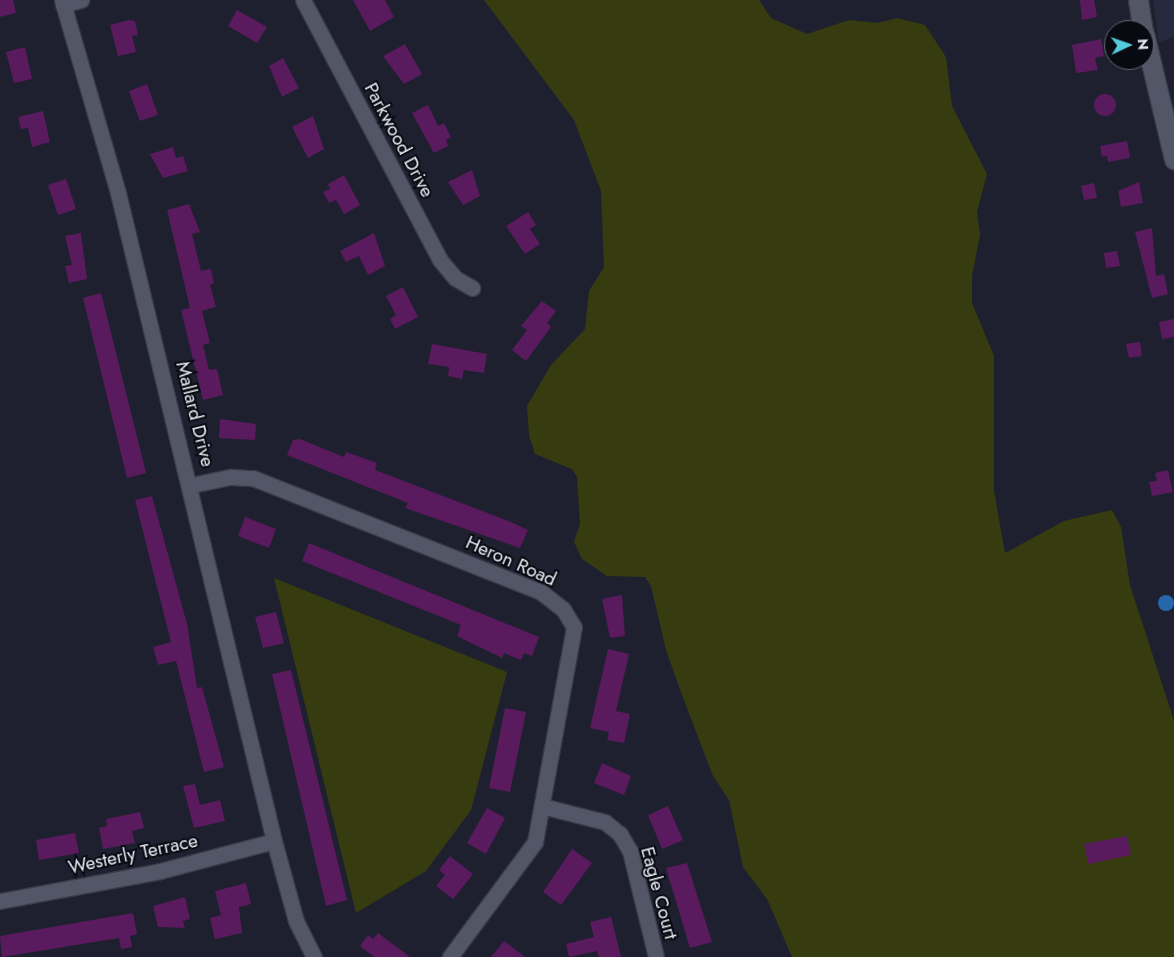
<!DOCTYPE html>
<html>
<head>
<meta charset="utf-8">
<style>
	body { margin:0 }
	#map { position:relative; width:1174px; height:957px; overflow:hidden; background:#1e202f; font-family:Jost,sans-serif }
	div>[style] { position:absolute }
	.built>* { inset:0; background:#272a3e }
	.green>* { inset:0; background:#363c0f }
	.water>* { inset:0; background:#2666ab }
	.round { border-radius:50% }
	.building>* { inset:0; background:#5a1a5e }
	.roads { filter:drop-shadow(1px 0 #393b47) drop-shadow(-1px 0 #393b47) drop-shadow(0 1px #393b47) drop-shadow(0 -1px #393b47) }
	.minor>* { height:15px; margin:-7.5px; padding:0 7.5px; transform-origin:7.5px; border-radius:7.5px; background:#535667 }
	.tertiary>* { height:19px; margin:-9.5px; padding:0 9.5px; transform-origin:9.5px; border-radius:9.5px; background:#535667 }
	span { translate:-50% -50%; white-space:nowrap; text-align:center; line-height:1.15; -webkit-text-stroke:4px #090a11; paint-order:stroke }
	.street-label { font-size:19px; color:#e7e9f4 }
	.north { position:absolute; left:1104px; top:20px; width:50px; height:50px; box-sizing:border-box; background:#090a11; border:1px solid #62636c; border-radius:50%; rotate:87deg; font-size:14px; font-weight:700; line-height:20px; text-align:center; color:#e7e9f4 }
	.north::after { content:''; display:block; margin:auto; width:18px; height:22px; background:#54cadd; clip-path:polygon(50% 0,100% 100%,50% 72%,0 100%) }
</style>
</head>
<body>
<div id="map">
	<div class="built">
		<i style="clip-path:polygon(1153px 0,1174px 0,1174px 37px,1159px 42px)"></i>
	</div>
	<div class="green">
		<i style="clip-path:polygon(484px 0,759px 0,771px 18px,807px 34px,849px 20px,878px 23px,897px 18px,925px 25px,946px 57px,952px 106px,987px 174px,977px 212px,980px 235px,972px 276px,972px 303px,994px 356px,994px 491px,1005px 553px,1064px 521px,1112px 510px,1121px 527px,1130px 585px,1174px 721px,1174px 957px,792px 957px,767px 899px,743px 867px,729px 800px,713px 776px,682px 695px,666px 650px,651px 586px,645px 577px,607px 576px,582px 559px,574px 542px,580px 524px,577px 477px,572px 469px,535px 454px,529px 435px,527px 406px,551px 365px,585px 329px,589px 291px,604px 267px,601px 191px,574px 120px)"></i>
		<i style="clip-path:polygon(274px 578px,507px 672px,471px 810px,426px 871px,356px 913px)"></i>
	</div>
	<div class="water">
		<i class="round" style="left:1158px;top:595px;width:16px;height:16px"></i>
	</div>
	<div class="building">
		<i style="clip-path:polygon(0 0,13px 0,16px 13px,0 17px)"></i>
		<i style="clip-path:polygon(353px 0,385px 0,394px 17px,370px 31px)"></i>
		<i style="clip-path:polygon(1080px 0,1094px 0,1097px 17px,1082px 20px)"></i>
		<i style="clip-path:polygon(237px 10px,267px 27px,257px 43px,228px 26px)"></i>
		<i style="clip-path:polygon(129px 20px,135px 21px,138px 35px,132px 36px,136px 52px,118px 56px,110px 25px)"></i>
		<i style="clip-path:polygon(1101px 39px,1104px 56px,1095px 58px,1098px 70px,1076px 73px,1072px 45px)"></i>
		<i style="clip-path:polygon(405px 44px,422px 74px,404px 84px,383px 56px)"></i>
		<i style="clip-path:polygon(25px 47px,32px 79px,14px 83px,6px 52px)"></i>
		<i style="clip-path:polygon(283px 58px,299px 88px,282px 97px,269px 66px)"></i>
		<i style="clip-path:polygon(147px 84px,158px 115px,140px 121px,129px 91px)"></i>
		<i class="round" style="left:1094px;top:94px;width:22px;height:22px"></i>
		<i style="clip-path:polygon(428px 105px,438px 126px,444px 123px,451px 137px,446px 140px,448px 146px,434px 153px,412px 113px)"></i>
		<i style="clip-path:polygon(43px 111px,50px 142px,32px 147px,28px 128px,21px 129px,18px 117px)"></i>
		<i style="clip-path:polygon(313px 116px,324px 149px,308px 158px,292px 127px)"></i>
		<i style="clip-path:polygon(1127px 141px,1130px 158px,1108px 162px,1107px 156px,1102px 157px,1100px 146px)"></i>
		<i style="clip-path:polygon(173px 147px,176px 158px,183px 156px,188px 171px,163px 178px,150px 154px)"></i>
		<i style="clip-path:polygon(472px 170px,480px 196px,463px 205px,448px 182px)"></i>
		<i style="clip-path:polygon(344px 175px,360px 205px,344px 214px,336px 200px,329px 203px,323px 192px,330px 189px,328px 184px)"></i>
		<i style="clip-path:polygon(66px 179px,76px 209px,58px 215px,48px 185px)"></i>
		<i style="clip-path:polygon(1139px 182px,1143px 203px,1121px 207px,1118px 191px)"></i>
		<i style="clip-path:polygon(1094px 183px,1097px 198px,1084px 200px,1081px 186px)"></i>
		<i style="clip-path:polygon(189px 204px,200px 232px,192px 234px,201px 271px,211px 269px,214px 283px,210px 285px,216px 307px,202px 311px,210px 343px,203px 345px,209px 370px,217px 369px,223px 395px,203px 400px,181px 310px,190px 308px,167px 210px)"></i>
		<i style="clip-path:polygon(528px 212px,536px 225px,530px 229px,540px 244px,525px 254px,506px 226px)"></i>
		<i style="clip-path:polygon(1152px 228px,1156px 276px,1164px 274px,1168px 294px,1152px 298px,1135px 232px)"></i>
		<i style="clip-path:polygon(81px 233px,87px 279px,69px 283px,65px 266px,72px 265px,65px 236px)"></i>
		<i style="clip-path:polygon(374px 233px,385px 266px,368px 275px,359px 256px,346px 262px,340px 251px)"></i>
		<i style="clip-path:polygon(1117px 251px,1120px 266px,1106px 268px,1104px 253px)"></i>
		<i style="clip-path:polygon(403px 287px,418px 317px,395px 329px,390px 319px,396px 315px,386px 296px)"></i>
		<i style="clip-path:polygon(101px 293px,146px 473px,127px 478px,83px 298px)"></i>
		<i style="clip-path:polygon(542px 301px,556px 311px,547px 323px,551px 327px,526px 361px,512px 350px,527px 330px,521px 326px)"></i>
		<i style="clip-path:polygon(1174px 319px,1174px 337px,1162px 339px,1159px 322px)"></i>
		<i style="clip-path:polygon(1140px 342px,1142px 356px,1129px 358px,1126px 344px)"></i>
		<i style="clip-path:polygon(432px 344px,487px 354px,484px 373px,464px 370px,462px 379px,448px 376px,449px 367px,428px 364px)"></i>
		<i style="clip-path:polygon(220px 419px,256px 424px,255px 440px,219px 438px)"></i>
		<i style="clip-path:polygon(300px 439px,344px 457px,346px 452px,377px 463px,375px 470px,511px 522px,528px 530px,520px 548px,405px 508px,408px 503px,287px 455px,293px 440px)"></i>
		<i style="clip-path:polygon(1168px 470px,1173px 492px,1152px 496px,1149px 482px,1157px 481px,1155px 473px)"></i>
		<i style="clip-path:polygon(152px 496px,187px 624px,197px 688px,202px 687px,224px 767px,204px 772px,176px 661px,158px 665px,153px 647px,171px 642px,135px 500px)"></i>
		<i style="clip-path:polygon(245px 517px,276px 529px,269px 548px,238px 536px)"></i>
		<i style="clip-path:polygon(309px 543px,539px 637px,532px 656px,524px 653px,521px 660px,504px 653px,502px 658px,457px 636px,461px 625px,302px 561px)"></i>
		<i style="clip-path:polygon(622px 595px,625px 636px,610px 638px,602px 599px)"></i>
		<i style="clip-path:polygon(276px 612px,284px 643px,263px 648px,255px 617px)"></i>
		<i style="clip-path:polygon(608px 649px,629px 654px,616px 711px,630px 714px,624px 743px,607px 740px,609px 732px,590px 728px)"></i>
		<i style="clip-path:polygon(291px 670px,347px 900px,326px 906px,272px 674px)"></i>
		<i style="clip-path:polygon(505px 708px,526px 712px,510px 792px,489px 788px)"></i>
		<i style="clip-path:polygon(602px 763px,631px 776px,624px 795px,594px 783px)"></i>
		<i style="clip-path:polygon(195px 784px,200px 805px,220px 800px,225px 821px,194px 828px,183px 786px)"></i>
		<i style="clip-path:polygon(668px 806px,683px 840px,662px 849px,648px 815px)"></i>
		<i style="clip-path:polygon(487px 808px,505px 818px,486px 854px,467px 843px)"></i>
		<i style="clip-path:polygon(140px 812px,144px 828px,132px 831px,135px 843px,103px 849px,99px 828px,107px 826px,106px 819px)"></i>
		<i style="clip-path:polygon(75px 833px,79px 853px,39px 860px,36px 840px)"></i>
		<i style="clip-path:polygon(1127px 836px,1131px 855px,1088px 864px,1084px 844px)"></i>
		<i style="clip-path:polygon(572px 849px,592px 863px,561px 905px,543px 892px)"></i>
		<i style="clip-path:polygon(450px 856px,473px 874px,453px 899px,436px 886px,445px 875px,439px 870px)"></i>
		<i style="clip-path:polygon(687px 863px,712px 942px,690px 948px,666px 868px)"></i>
		<i style="clip-path:polygon(246px 883px,251px 904px,239px 907px,242px 933px,215px 939px,210px 918px,221px 915px,215px 891px)"></i>
		<i style="clip-path:polygon(185px 897px,190px 919px,183px 921px,185px 928px,158px 927px,153px 906px)"></i>
		<i style="clip-path:polygon(133px 913px,137px 934px,130px 936px,132px 947px,121px 949px,119px 938px,2px 957px,0 936px)"></i>
		<i style="clip-path:polygon(611px 917px,621px 957px,599px 957px,597px 951px,569px 957px,566px 944px,594px 937px,590px 922px)"></i>
		<i style="clip-path:polygon(378px 933px,410px 957px,374px 957px,360px 946px,368px 935px,373px 939px)"></i>
		<i style="clip-path:polygon(504px 941px,525px 957px,491px 957px)"></i>
	</div>
	<div class="roads">
		<div class="minor">
			<i style="left:62px;top:0;width:201px;rotate:73.8deg"></i>
			<i style="left:118px;top:193px;width:667px;rotate:76.46deg"></i>
			<i style="left:274px;top:841px;width:83px;rotate:74.6deg"></i>
			<i style="left:296px;top:921px;width:40px;rotate:63.4deg"></i>
			<i style="left:303px;top:0;width:294px;rotate:62.2deg"></i>
			<i style="left:440px;top:260px;width:23px;rotate:50deg"></i>
			<i style="left:455px;top:278px;width:20px;rotate:30deg"></i>
			<i style="left:63px;top:5px;width:19px;rotate:-16deg"></i>
			<i style="left:192px;top:485px;width:40px;rotate:-12deg"></i>
			<i style="left:231px;top:477px;width:22px;rotate:3deg"></i>
			<i style="left:253px;top:478px;width:310px;rotate:21.6deg"></i>
			<i style="left:541px;top:592px;width:28px;rotate:38deg"></i>
			<i style="left:563px;top:609px;width:21px;rotate:59deg"></i>
			<i style="left:574px;top:627px;width:219px;rotate:100.3deg"></i>
			<i style="left:535px;top:842px;width:143px;rotate:126.5deg"></i>
			<i style="left:542px;top:806px;width:65px;rotate:14.3deg"></i>
			<i style="left:605px;top:822px;width:19px;rotate:39deg"></i>
			<i style="left:620px;top:834px;width:20px;rotate:60deg"></i>
			<i style="left:630px;top:851px;width:109px;rotate:76.2deg"></i>
			<i style="left:0;top:901px;width:163px;rotate:-10.6deg"></i>
			<i style="left:160px;top:871px;width:118px;rotate:-14.7deg"></i>
		</div>
		<div class="tertiary">
			<i style="left:1138px;top:0;width:30px;rotate:81deg"></i>
			<i style="left:1144px;top:33px;width:130px;rotate:76.6deg"></i>
		</div>
	</div>
	<div class="street-label">
		<span style="left:399px;top:140px;rotate:62deg">Parkwood Drive</span>
		<span style="left:195px;top:414px;rotate:76deg">Mallard Drive</span>
		<span style="left:511px;top:561px;rotate:24deg">Heron Road</span>
		<span style="left:133px;top:854px;rotate:-12deg">Westerly Terrace</span>
		<span style="left:659px;top:893px;rotate:75deg">Eagle Court</span>
	</div>
	<div class="north">N</div>
</div>
</body>
</html>
